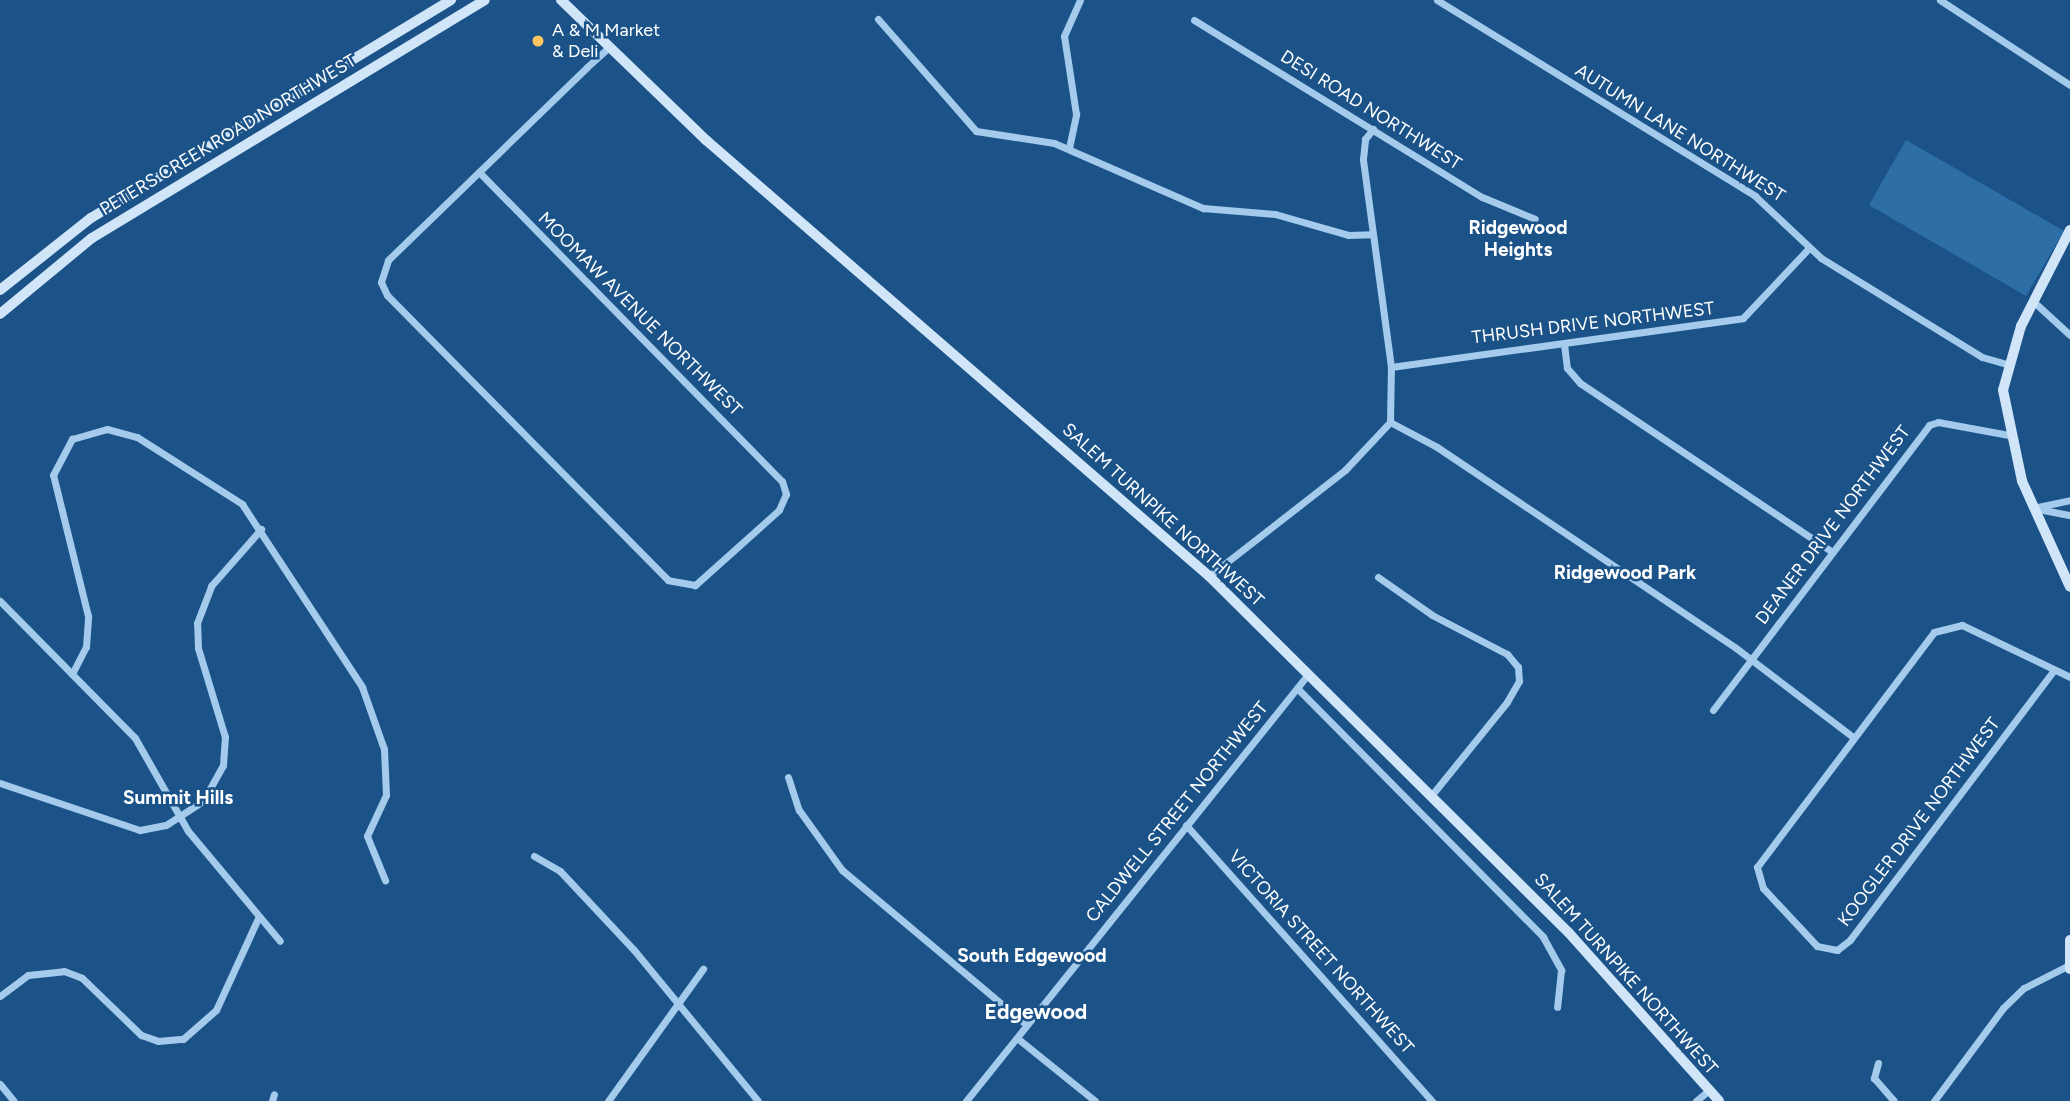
<!DOCTYPE html>
<html>
<head>
<meta charset="utf-8">
<style>
	body { margin:0 }
	#map { position:relative; width:2070px; height:1101px; overflow:hidden; background:#1b5389; font-family:Figtree,sans-serif }
	div>[style] { position:absolute }
	.green>* { inset:0; background:#2e6ea7 }
	.street>* { height:7px; margin:-3.5px; padding:0 3.5px; transform-origin:3.5px; border-radius:3.5px; background:#a4caec }
	.secondary>* { height:10px; margin:-5px; padding:0 5px; transform-origin:5px; border-radius:5px; background:#d1e5f9 }
	.dots>* { width:19px; height:19px; translate:-50% -50%; box-sizing:border-box; border:4px solid #1b5389; border-radius:50% }
	span { translate:-50% -50%; white-space:nowrap; text-align:center; line-height:1.15; -webkit-text-stroke:5px #1b5389; paint-order:stroke }
	.poi-label { font-size:18px; color:#fff }
	.left { translate:0 -50%; text-align:left }
	.street-label { font-size:18px; color:#fff }
	.neighbourhood-label { font-size:19px; color:#fff; font-weight:700 }
	.quarter-label { font-size:21px; color:#fff; font-weight:700 }
</style>
</head>
<body>
<div id="map">
	<div class="green">
		<i style="clip-path:polygon(1906px 140px,2064px 231px,2026px 296px,1869px 205px)"></i>
	</div>
	<div class="street">
		<i style="left:1437px;top:0;width:374px;rotate:31.6deg"></i>
		<i style="left:1755px;top:196px;width:91px;rotate:43.2deg"></i>
		<i style="left:1821px;top:258px;width:189px;rotate:31.6deg"></i>
		<i style="left:1982px;top:357px;width:26px;rotate:16deg"></i>
		<i style="left:1940px;top:0;width:155px;rotate:33.2deg"></i>
		<i style="left:878px;top:19px;width:149px;rotate:48.8deg"></i>
		<i style="left:976px;top:131px;width:79px;rotate:8.7deg"></i>
		<i style="left:1054px;top:143px;width:163px;rotate:23.6deg"></i>
		<i style="left:1203px;top:208px;width:72px;rotate:4.8deg"></i>
		<i style="left:1275px;top:214px;width:76px;rotate:16deg"></i>
		<i style="left:1348px;top:235px;width:24px;rotate:-2deg"></i>
		<i style="left:1194px;top:20px;width:338px;rotate:31.6deg"></i>
		<i style="left:1482px;top:197px;width:57px;rotate:22.5deg"></i>
		<i style="left:1069px;top:148px;width:35px;rotate:-78deg"></i>
		<i style="left:1076px;top:114px;width:79px;rotate:-98.7deg"></i>
		<i style="left:1064px;top:36px;width:39px;rotate:-66deg"></i>
		<i style="left:479px;top:172px;width:433px;rotate:45.6deg"></i>
		<i style="left:782px;top:481px;width:14px;rotate:73deg"></i>
		<i style="left:786px;top:494px;width:17px;rotate:114deg"></i>
		<i style="left:779px;top:510px;width:113px;rotate:138.2deg"></i>
		<i style="left:695px;top:585px;width:27px;rotate:-170deg"></i>
		<i style="left:668px;top:580px;width:400px;rotate:-134.6deg"></i>
		<i style="left:387px;top:295px;width:14px;rotate:-115deg"></i>
		<i style="left:381px;top:282px;width:23px;rotate:-72deg"></i>
		<i style="left:388px;top:260px;width:277px;rotate:-44.1deg"></i>
		<i style="left:587px;top:67px;width:30px;rotate:-42deg"></i>
		<i style="left:2033px;top:301px;width:50px;rotate:42.6deg"></i>
		<i style="left:1564px;top:344px;width:24px;rotate:83deg"></i>
		<i style="left:1567px;top:368px;width:20px;rotate:49deg"></i>
		<i style="left:1580px;top:383px;width:303px;rotate:33.8deg"></i>
		<i style="left:1391px;top:367px;width:355px;rotate:-7.9deg"></i>
		<i style="left:1743px;top:318px;width:96px;rotate:-46.7deg"></i>
		<i style="left:1390px;top:422px;width:53px;rotate:28deg"></i>
		<i style="left:1437px;top:447px;width:360px;rotate:33.9deg"></i>
		<i style="left:1736px;top:648px;width:147px;rotate:37.3deg"></i>
		<i style="left:2033px;top:508px;width:38px;rotate:-12deg"></i>
		<i style="left:2033px;top:508px;width:38px;rotate:11deg"></i>
		<i style="left:1209px;top:576px;width:172px;rotate:-37.9deg"></i>
		<i style="left:1345px;top:470px;width:66px;rotate:-46.8deg"></i>
		<i style="left:1390px;top:422px;width:55px;rotate:-89deg"></i>
		<i style="left:1391px;top:367px;width:210px;rotate:-97.7deg"></i>
		<i style="left:1363px;top:159px;width:20px;rotate:-84deg"></i>
		<i style="left:1365px;top:139px;width:13px;rotate:-51deg"></i>
		<i style="left:1378px;top:577px;width:66px;rotate:35.1deg"></i>
		<i style="left:1432px;top:615px;width:85px;rotate:27.5deg"></i>
		<i style="left:1507px;top:654px;width:17px;rotate:50deg"></i>
		<i style="left:1518px;top:667px;width:14px;rotate:86deg"></i>
		<i style="left:1519px;top:681px;width:24px;rotate:120deg"></i>
		<i style="left:1507px;top:702px;width:121px;rotate:129deg"></i>
		<i style="left:0;top:601px;width:192px;rotate:45.4deg"></i>
		<i style="left:135px;top:738px;width:107px;rotate:60.3deg"></i>
		<i style="left:188px;top:831px;width:143px;rotate:50.1deg"></i>
		<i style="left:2054px;top:670px;width:338px;rotate:127.1deg"></i>
		<i style="left:1850px;top:940px;width:16px;rotate:142deg"></i>
		<i style="left:1837px;top:950px;width:20px;rotate:-169deg"></i>
		<i style="left:1817px;top:946px;width:79px;rotate:-133deg"></i>
		<i style="left:1763px;top:888px;width:22px;rotate:-106deg"></i>
		<i style="left:1757px;top:867px;width:294px;rotate:-53deg"></i>
		<i style="left:1934px;top:632px;width:29px;rotate:-14deg"></i>
		<i style="left:1962px;top:625px;width:120px;rotate:25.7deg"></i>
		<i style="left:72px;top:674px;width:30px;rotate:-63deg"></i>
		<i style="left:86px;top:647px;width:31px;rotate:-86deg"></i>
		<i style="left:88px;top:616px;width:145px;rotate:-103.9deg"></i>
		<i style="left:53px;top:475px;width:41px;rotate:-62.2deg"></i>
		<i style="left:72px;top:439px;width:36px;rotate:-16deg"></i>
		<i style="left:107px;top:429px;width:31px;rotate:15deg"></i>
		<i style="left:137px;top:437px;width:125px;rotate:32.5deg"></i>
		<i style="left:242px;top:504px;width:219px;rotate:56.7deg"></i>
		<i style="left:362px;top:687px;width:66px;rotate:70.5deg"></i>
		<i style="left:384px;top:749px;width:46px;rotate:87.5deg"></i>
		<i style="left:386px;top:795px;width:45px;rotate:114.9deg"></i>
		<i style="left:367px;top:836px;width:48px;rotate:67.8deg"></i>
		<i style="left:1297px;top:688px;width:350px;rotate:45.3deg"></i>
		<i style="left:1543px;top:937px;width:38px;rotate:61deg"></i>
		<i style="left:1561px;top:970px;width:37px;rotate:96deg"></i>
		<i style="left:1713px;top:710px;width:358px;rotate:-52.8deg"></i>
		<i style="left:1929px;top:425px;width:9px;rotate:-18deg"></i>
		<i style="left:1938px;top:422px;width:72px;rotate:10.4deg"></i>
		<i style="left:788px;top:777px;width:35px;rotate:72deg"></i>
		<i style="left:799px;top:810px;width:74px;rotate:54.4deg"></i>
		<i style="left:842px;top:870px;width:241px;rotate:40deg"></i>
		<i style="left:0;top:783px;width:148px;rotate:18.6deg"></i>
		<i style="left:140px;top:830px;width:26px;rotate:-11deg"></i>
		<i style="left:166px;top:825px;width:44px;rotate:-33deg"></i>
		<i style="left:203px;top:801px;width:41px;rotate:-60.9deg"></i>
		<i style="left:223px;top:765px;width:28px;rotate:-86deg"></i>
		<i style="left:225px;top:737px;width:93px;rotate:-106.9deg"></i>
		<i style="left:198px;top:648px;width:25px;rotate:-92deg"></i>
		<i style="left:197px;top:623px;width:40px;rotate:-69deg"></i>
		<i style="left:211px;top:586px;width:76px;rotate:-48.7deg"></i>
		<i style="left:1186px;top:825px;width:370px;rotate:48.3deg"></i>
		<i style="left:534px;top:856px;width:30px;rotate:30deg"></i>
		<i style="left:560px;top:871px;width:108px;rotate:46.9deg"></i>
		<i style="left:634px;top:950px;width:195px;rotate:50.6deg"></i>
		<i style="left:0;top:996px;width:35px;rotate:-37deg"></i>
		<i style="left:28px;top:975px;width:36px;rotate:-6deg"></i>
		<i style="left:64px;top:971px;width:19px;rotate:21deg"></i>
		<i style="left:82px;top:978px;width:82px;rotate:44deg"></i>
		<i style="left:141px;top:1035px;width:18px;rotate:19deg"></i>
		<i style="left:158px;top:1041px;width:25px;rotate:-5deg"></i>
		<i style="left:183px;top:1039px;width:44px;rotate:-41.3deg"></i>
		<i style="left:216px;top:1010px;width:103px;rotate:-65.4deg"></i>
		<i style="left:1017px;top:1038px;width:100px;rotate:38.9deg"></i>
		<i style="left:1878px;top:1063px;width:16px;rotate:105deg"></i>
		<i style="left:1874px;top:1078px;width:30px;rotate:49deg"></i>
		<i style="left:0;top:1084px;width:22px;rotate:51deg"></i>
		<i style="left:272px;top:1101px;width:7px;rotate:-74deg"></i>
		<i style="left:608px;top:1101px;width:163px;rotate:-54.3deg"></i>
		<i style="left:966px;top:1101px;width:548px;rotate:-51.29deg"></i>
		<i style="left:1696px;top:1101px;width:16px;rotate:-40deg"></i>
		<i style="left:1934px;top:1101px;width:116px;rotate:-53.4deg"></i>
		<i style="left:2003px;top:1008px;width:29px;rotate:-44deg"></i>
		<i style="left:2024px;top:988px;width:51px;rotate:-27.1deg"></i>
	</div>
	<div class="secondary">
		<i style="left:561px;top:0;width:202px;rotate:44deg"></i>
		<i style="left:706px;top:140px;width:666px;rotate:40.92deg"></i>
		<i style="left:1209px;top:576px;width:507px;rotate:44.76deg"></i>
		<i style="left:1569px;top:933px;width:225px;rotate:48.2deg"></i>
		<i style="left:2070px;top:230px;width:108px;rotate:117deg"></i>
		<i style="left:2021px;top:326px;width:66px;rotate:105.7deg"></i>
		<i style="left:2003px;top:390px;width:93px;rotate:78.2deg"></i>
		<i style="left:2022px;top:481px;width:116px;rotate:65.6deg"></i>
		<i style="left:0;top:290px;width:116px;rotate:-38.4deg"></i>
		<i style="left:91px;top:218px;width:421px;rotate:-31.2deg"></i>
		<i style="left:0;top:314px;width:119px;rotate:-39.6deg"></i>
		<i style="left:92px;top:238px;width:459px;rotate:-31.2deg"></i>
		<i style="left:2070px;top:940px;width:29px;rotate:90deg"></i>
	</div>
	<div class="dots">
		<i style="left:538px;top:41px;background:#fec561"></i>
	</div>
	<div class="poi-label">
		<span class="left" style="left:552px;top:41px">A &amp; M Market<br>&amp; Deli</span>
	</div>
	<div class="street-label">
		<span style="left:1371px;top:110px;rotate:32deg">DESI ROAD NORTHWEST</span>
		<span style="left:1680px;top:133px;rotate:32deg">AUTUMN LANE NORTHWEST</span>
		<span style="left:228px;top:135px;rotate:-31deg">PETERS CREEK ROAD NORTHWEST</span>
		<span style="left:640px;top:314px;rotate:45deg">MOOMAW AVENUE NORTHWEST</span>
		<span style="left:1593px;top:323px;rotate:-7deg">THRUSH DRIVE NORTHWEST</span>
		<span style="left:1163px;top:515px;rotate:42deg">SALEM TURNPIKE NORTHWEST</span>
		<span style="left:1833px;top:525px;rotate:-53deg">DEANER DRIVE NORTHWEST</span>
		<span style="left:1177px;top:812px;rotate:-51deg">CALDWELL STREET NORTHWEST</span>
		<span style="left:1919px;top:822px;rotate:-53deg">KOOGLER DRIVE NORTHWEST</span>
		<span style="left:1321px;top:952px;rotate:48deg">VICTORIA STREET NORTHWEST</span>
		<span style="left:1626px;top:974px;rotate:48deg">SALEM TURNPIKE NORTHWEST</span>
	</div>
	<div class="neighbourhood-label">
		<span style="left:1518px;top:239px">Ridgewood<br>Heights</span>
		<span style="left:1625px;top:573px">Ridgewood Park</span>
		<span style="left:178px;top:798px">Summit Hills</span>
		<span style="left:1032px;top:956px">South Edgewood</span>
	</div>
	<div class="quarter-label">
		<span style="left:1036px;top:1012px">Edgewood</span>
	</div>
</div>
</body>
</html>
